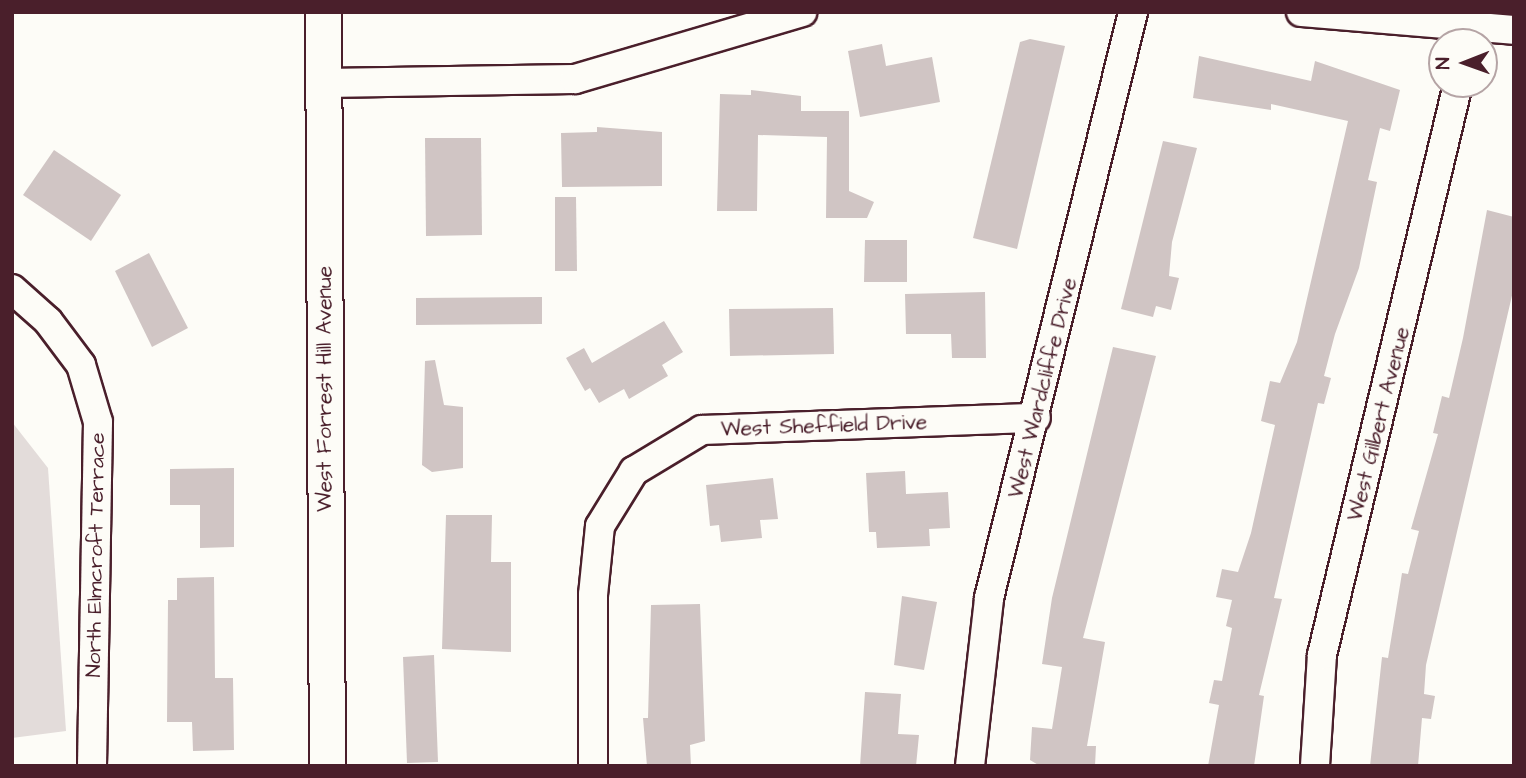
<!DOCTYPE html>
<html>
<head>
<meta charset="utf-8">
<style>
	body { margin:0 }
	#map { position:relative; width:1526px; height:778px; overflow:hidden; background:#fdfcf7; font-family:"Architects Daughter",sans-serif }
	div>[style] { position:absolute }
	.green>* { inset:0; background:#e3dcda }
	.building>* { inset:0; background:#d0c5c4 }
	.roads { filter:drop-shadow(2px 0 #4a1f2b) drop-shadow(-2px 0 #4a1f2b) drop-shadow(0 2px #4a1f2b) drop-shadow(0 -2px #4a1f2b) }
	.minor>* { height:28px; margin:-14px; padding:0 14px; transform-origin:14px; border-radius:14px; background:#fdfcf7 }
	.tertiary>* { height:35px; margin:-17.5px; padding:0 17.5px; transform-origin:17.5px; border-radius:17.5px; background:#fdfcf7 }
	span { translate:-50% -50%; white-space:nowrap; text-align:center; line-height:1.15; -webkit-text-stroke:5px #fdfcf7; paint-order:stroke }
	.street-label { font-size:21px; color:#4a1f2b }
	.frame { position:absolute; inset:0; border:14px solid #4a1f2b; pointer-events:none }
	.north { position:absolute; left:1428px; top:28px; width:70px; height:70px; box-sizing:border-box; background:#fdfcf7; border:2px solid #b5a4a5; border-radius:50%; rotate:269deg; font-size:19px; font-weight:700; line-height:28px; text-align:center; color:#4a1f2b }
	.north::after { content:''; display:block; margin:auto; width:24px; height:32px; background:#4a1f2b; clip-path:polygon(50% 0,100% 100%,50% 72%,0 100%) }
</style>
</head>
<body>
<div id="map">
	<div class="green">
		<i style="clip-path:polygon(12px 422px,48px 468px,66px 731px,12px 738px)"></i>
	</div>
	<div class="building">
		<i style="clip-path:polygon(1030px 39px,1065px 46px,1017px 249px,973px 238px,1020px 42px)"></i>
		<i style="clip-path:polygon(882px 44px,886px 66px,932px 57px,940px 102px,860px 117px,848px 51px)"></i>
		<i style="clip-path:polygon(1199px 56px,1311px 81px,1315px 61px,1400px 90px,1390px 131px,1380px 128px,1368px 180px,1377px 182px,1359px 268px,1335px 334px,1324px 376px,1331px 378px,1324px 404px,1318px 403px,1274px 598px,1282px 599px,1259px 695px,1264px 696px,1254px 766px,1208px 766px,1219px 705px,1209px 703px,1214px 680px,1222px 681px,1232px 628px,1226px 626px,1232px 600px,1216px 597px,1222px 569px,1238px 572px,1251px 533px,1275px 425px,1261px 421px,1270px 381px,1280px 383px,1297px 342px,1348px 121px,1271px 104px,1271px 110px,1193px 98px)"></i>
		<i style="clip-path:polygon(751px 90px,801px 96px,801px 111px,849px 111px,849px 191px,874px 202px,867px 218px,826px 218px,827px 137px,758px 135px,757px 211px,717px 211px,720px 94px,751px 95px)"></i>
		<i style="clip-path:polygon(597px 127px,662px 132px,662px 186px,562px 187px,561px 133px,597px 132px)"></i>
		<i style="clip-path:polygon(425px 138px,481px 138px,482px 235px,426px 236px)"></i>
		<i style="clip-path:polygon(1163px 141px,1197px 148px,1172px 242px,1169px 276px,1179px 278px,1171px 310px,1156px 306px,1153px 317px,1121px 309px)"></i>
		<i style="clip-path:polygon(54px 150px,121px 195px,91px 241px,23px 195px)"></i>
		<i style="clip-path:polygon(555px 197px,576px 197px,577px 271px,555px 271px)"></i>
		<i style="clip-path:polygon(1487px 210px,1514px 217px,1514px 287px,1426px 665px,1424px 694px,1435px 696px,1431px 719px,1422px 718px,1418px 766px,1370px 766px,1382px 657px,1388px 658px,1402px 573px,1408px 574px,1419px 531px,1411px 529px,1438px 434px,1433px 433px,1442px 396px,1449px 398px,1463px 338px)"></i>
		<i style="clip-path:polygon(865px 240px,907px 240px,907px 282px,864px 282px)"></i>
		<i style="clip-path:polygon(149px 253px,188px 328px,152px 347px,115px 271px)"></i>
		<i style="clip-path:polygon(985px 292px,986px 358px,952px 358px,951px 334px,906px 334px,905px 294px)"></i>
		<i style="clip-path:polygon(542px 297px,542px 324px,416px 325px,416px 298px)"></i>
		<i style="clip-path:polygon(833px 308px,834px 354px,730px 356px,729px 309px)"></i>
		<i style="clip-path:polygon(664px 321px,683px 352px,662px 365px,668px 376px,629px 399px,624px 389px,599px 403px,590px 388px,585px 391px,566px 358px,584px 348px,592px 363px)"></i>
		<i style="clip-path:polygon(1113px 347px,1156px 356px,1083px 638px,1105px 642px,1087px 746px,1096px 746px,1095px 766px,1040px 766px,1030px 760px,1032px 727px,1052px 729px,1062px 667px,1042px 664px,1052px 598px)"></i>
		<i style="clip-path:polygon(435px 360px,444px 405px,463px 407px,463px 468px,432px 472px,422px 465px,425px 361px)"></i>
		<i style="clip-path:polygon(234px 468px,234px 547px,200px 548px,200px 505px,170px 505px,170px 469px)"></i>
		<i style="clip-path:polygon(905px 471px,906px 494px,948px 492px,950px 528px,929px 529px,930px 546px,877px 548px,876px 532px,869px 532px,866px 473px)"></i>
		<i style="clip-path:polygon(773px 478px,778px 519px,760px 520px,762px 538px,721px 542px,719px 525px,710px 526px,706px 485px)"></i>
		<i style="clip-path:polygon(446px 515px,492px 515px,491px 562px,511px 562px,511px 652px,442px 649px)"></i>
		<i style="clip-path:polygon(214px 577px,215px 678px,233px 678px,234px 750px,193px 751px,192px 722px,167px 722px,168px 600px,177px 600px,177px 578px)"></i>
		<i style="clip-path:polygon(902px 596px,937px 602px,924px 670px,894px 665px)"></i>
		<i style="clip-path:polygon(700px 604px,705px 741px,690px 745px,691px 766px,647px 766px,643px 718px,648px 718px,651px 605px)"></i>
		<i style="clip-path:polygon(434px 655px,438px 762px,407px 763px,403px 657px)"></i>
		<i style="clip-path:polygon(865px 692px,901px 694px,898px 734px,919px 735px,916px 766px,860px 766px)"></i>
	</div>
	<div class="roads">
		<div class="minor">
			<i style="left:1301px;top:12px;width:214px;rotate:4.8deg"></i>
			<i style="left:324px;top:83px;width:251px;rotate:-0.9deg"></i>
			<i style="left:575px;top:79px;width:237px;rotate:-16.4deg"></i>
			<i style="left:12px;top:289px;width:48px;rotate:41.6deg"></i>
			<i style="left:48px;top:321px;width:55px;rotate:53.1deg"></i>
			<i style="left:81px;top:365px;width:59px;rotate:73.4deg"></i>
			<i style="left:98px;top:422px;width:344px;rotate:91deg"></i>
			<i style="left:593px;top:766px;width:171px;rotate:-90deg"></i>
			<i style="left:593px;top:595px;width:69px;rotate:-84.2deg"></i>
			<i style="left:600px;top:526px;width:65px;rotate:-58.3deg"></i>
			<i style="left:634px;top:471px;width:79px;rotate:-31.1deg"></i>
			<i style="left:702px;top:430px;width:334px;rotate:-2.1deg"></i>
			<i style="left:970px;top:766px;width:169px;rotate:-83.5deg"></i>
			<i style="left:989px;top:598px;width:603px;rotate:-76.19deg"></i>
			<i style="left:1315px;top:766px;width:111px;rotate:-86.4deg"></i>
			<i style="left:1322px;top:655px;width:587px;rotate:-76.6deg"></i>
		</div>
		<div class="tertiary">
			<i style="left:323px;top:12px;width:754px;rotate:89.7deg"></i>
		</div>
	</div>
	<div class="street-label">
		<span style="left:1043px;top:388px;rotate:-76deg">West Wardcliffe Drive</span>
		<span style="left:325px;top:389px;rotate:-90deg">West Forrest Hill Avenue</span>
		<span style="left:1379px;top:424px;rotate:-76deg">West Gilbert Avenue</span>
		<span style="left:824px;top:426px;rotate:-2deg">West Sheffield Drive</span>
		<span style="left:96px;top:555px;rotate:-89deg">North Elmcroft Terrace</span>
	</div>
	<div class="frame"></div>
	<div class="north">N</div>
</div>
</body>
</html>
